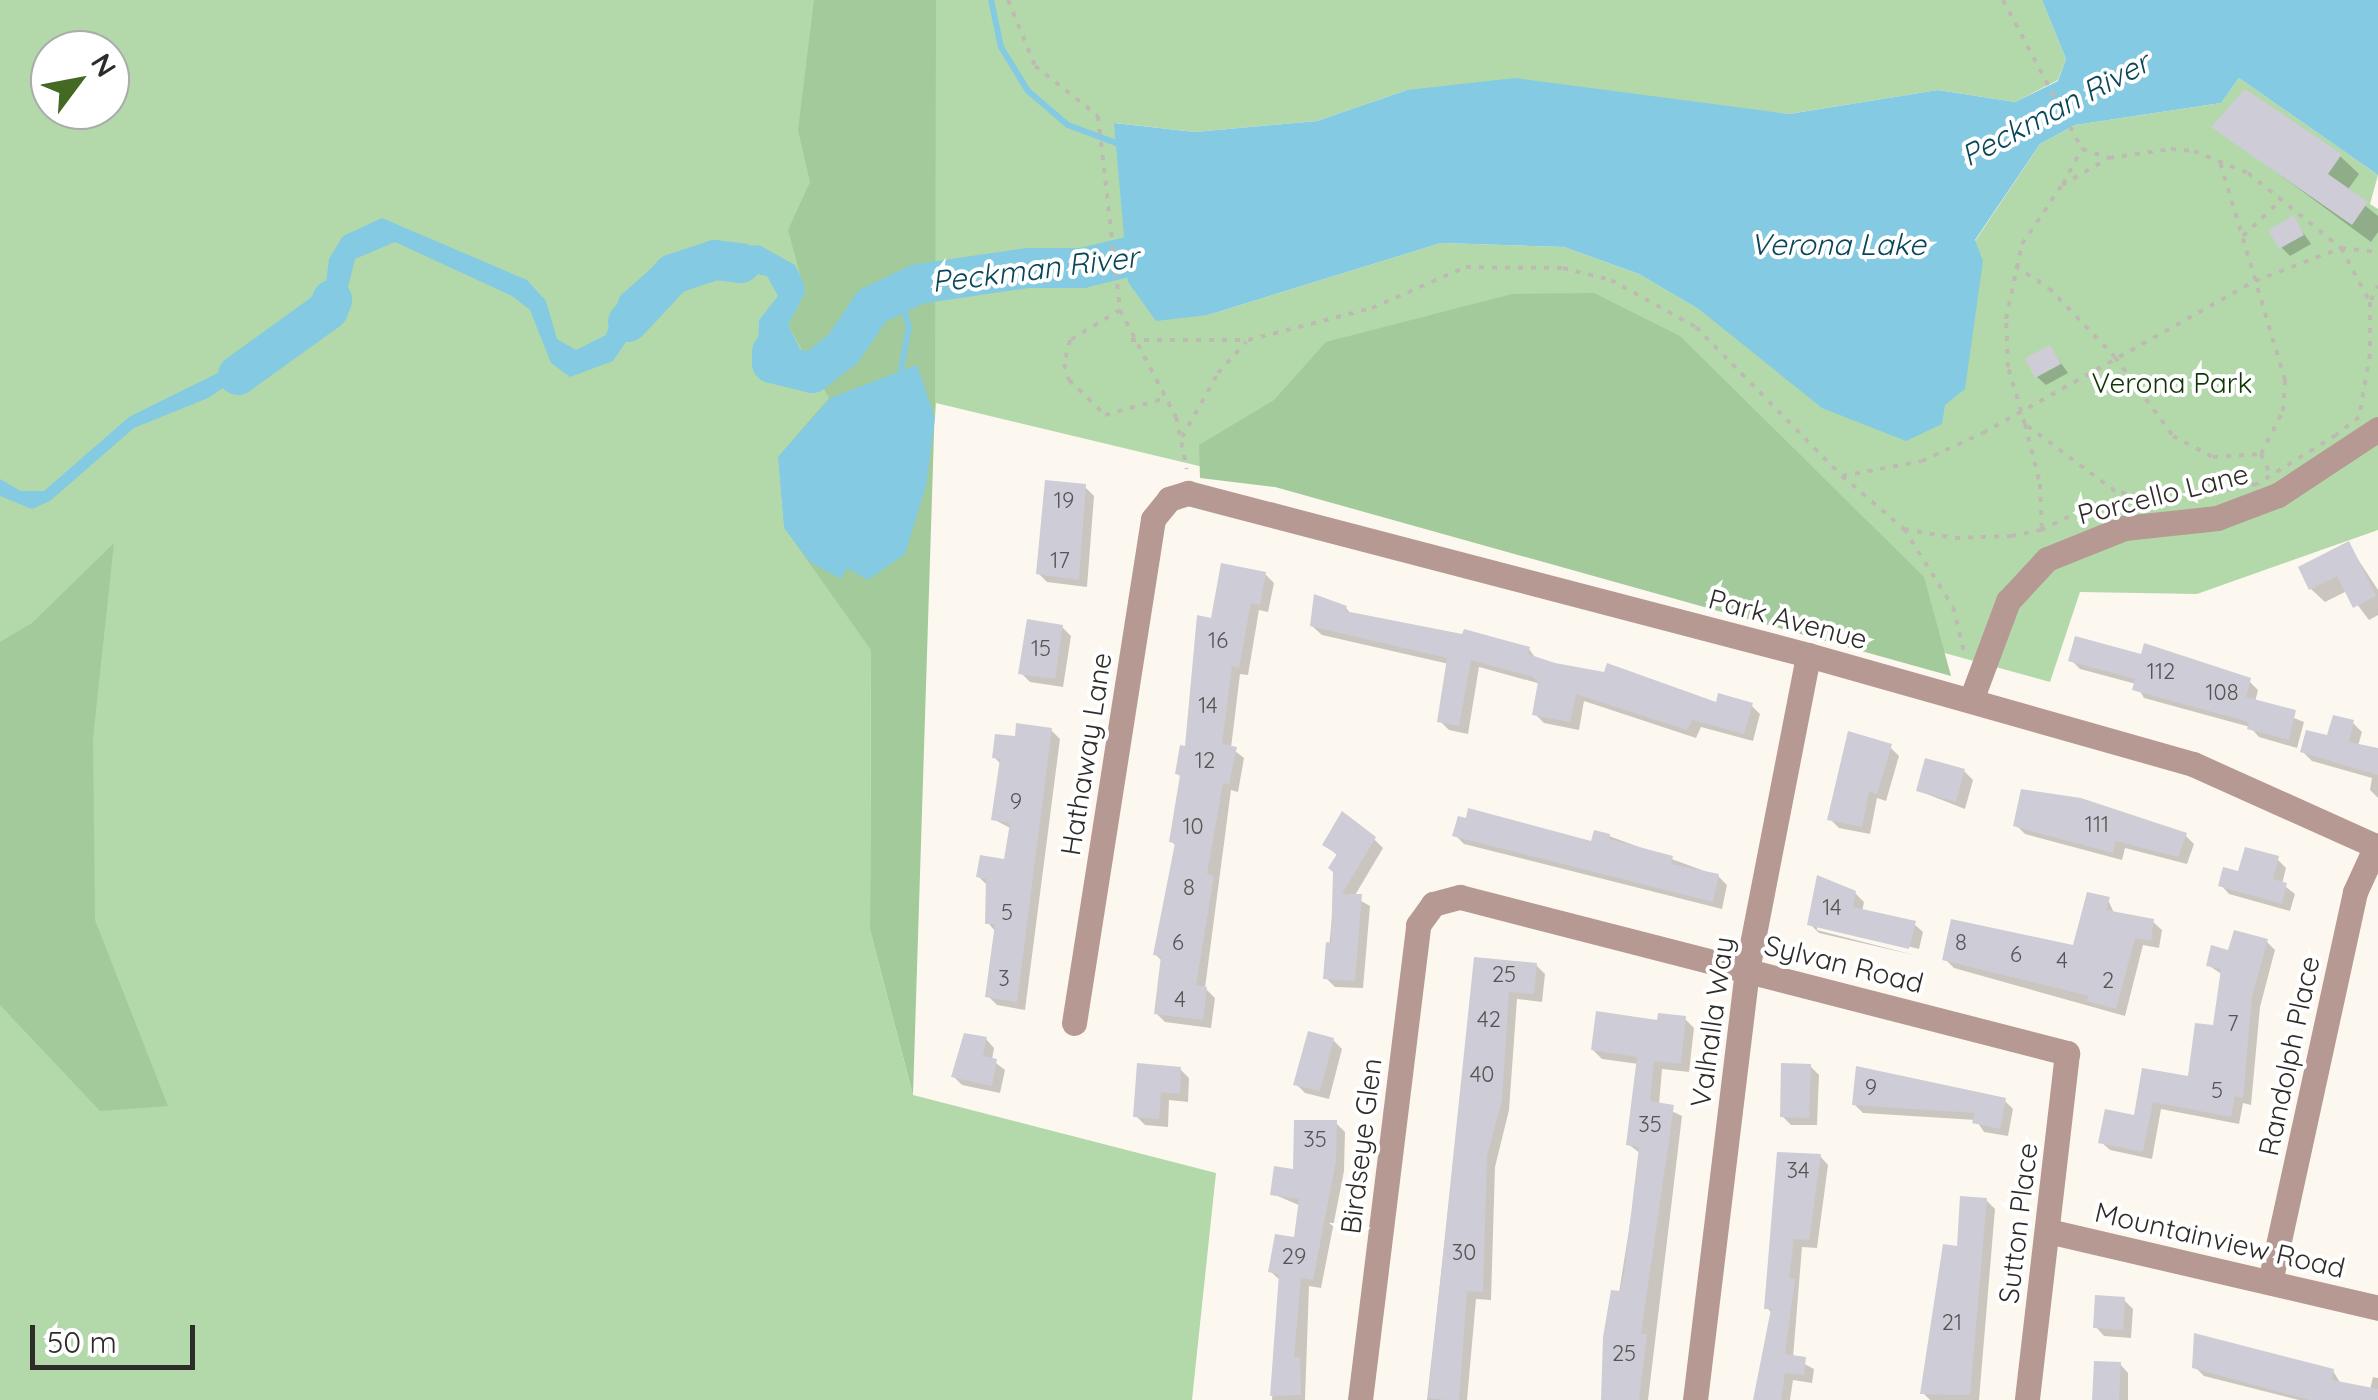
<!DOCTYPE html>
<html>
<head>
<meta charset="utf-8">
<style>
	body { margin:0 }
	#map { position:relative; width:2378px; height:1400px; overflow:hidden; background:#fdf8ef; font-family:Quicksand,sans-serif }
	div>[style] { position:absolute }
	.green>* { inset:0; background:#b3d9aa }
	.forest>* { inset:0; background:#a3ca9a }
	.water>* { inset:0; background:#84cae2 }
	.shadow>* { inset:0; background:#0003 }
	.stream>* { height:6px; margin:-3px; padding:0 3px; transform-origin:3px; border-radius:3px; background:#84cae2 }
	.river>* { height:40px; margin:-20px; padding:0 20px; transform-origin:20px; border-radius:20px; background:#84cae2 }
	.building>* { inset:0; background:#ceccd6 }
	.path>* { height:4px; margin-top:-2px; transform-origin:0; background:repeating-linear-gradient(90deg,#bebab3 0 5px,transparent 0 13px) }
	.minor>* { height:25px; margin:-12.5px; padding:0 12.5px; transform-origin:12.5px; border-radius:12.5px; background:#b69993 }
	span { translate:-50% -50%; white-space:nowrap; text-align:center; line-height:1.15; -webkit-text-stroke:8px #fff; paint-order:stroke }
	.number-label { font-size:22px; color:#565454 }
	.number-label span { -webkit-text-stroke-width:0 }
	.park-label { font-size:28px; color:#103605 }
	.street-label { font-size:28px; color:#2e2c29 }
	.water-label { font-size:30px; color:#084759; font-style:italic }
	.north { position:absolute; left:30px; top:30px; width:100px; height:100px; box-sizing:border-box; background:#fff; border:2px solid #ababa9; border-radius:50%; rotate:58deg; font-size:28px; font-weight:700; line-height:40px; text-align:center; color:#2e2c29 }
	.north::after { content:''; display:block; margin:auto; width:35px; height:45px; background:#446922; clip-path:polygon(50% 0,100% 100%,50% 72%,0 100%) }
	.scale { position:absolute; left:30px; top:1325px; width:165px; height:45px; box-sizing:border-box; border:5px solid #2e2c29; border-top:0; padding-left:12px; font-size:30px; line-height:35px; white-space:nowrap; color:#2e2c29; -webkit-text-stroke:8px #fff; paint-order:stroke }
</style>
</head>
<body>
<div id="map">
	<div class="green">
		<i style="clip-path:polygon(evenodd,0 0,2042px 0,2066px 59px,2058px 80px,2015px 102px,1938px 90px,1789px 114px,1655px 99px,1407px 90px,1317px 121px,1195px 132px,1115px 123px,1208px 315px,1441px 243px,1564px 247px,1639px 274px,1700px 310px,1944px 405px,1975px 241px,2040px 144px,2075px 125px,2221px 103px,2239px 78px,2378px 175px,2370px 204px,2378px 209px,2378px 530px,2197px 594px,2080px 592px,2050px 682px,1696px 585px,936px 403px,935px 418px,778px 457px,784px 528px,871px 649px,870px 930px,913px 1095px,1216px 1173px,1192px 1400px,0 1400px,0 0,50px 50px,110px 50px,110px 110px,50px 110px,50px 50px)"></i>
	</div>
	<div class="forest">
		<i style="clip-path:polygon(814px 0,936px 0,935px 402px,913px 1095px,870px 930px,871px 650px,784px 528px,778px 457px,829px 398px,788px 325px,805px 293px,788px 230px,810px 182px,798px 130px)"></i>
		<i style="clip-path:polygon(1594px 293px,1680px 336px,1924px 577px,1951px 676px,1275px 487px,1200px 478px,1199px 445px,1274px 400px,1326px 342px,1512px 294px)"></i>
		<i style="clip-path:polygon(114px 543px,93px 738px,95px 920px,168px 1106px,100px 1111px,0 1005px,0 642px,32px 623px)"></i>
	</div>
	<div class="water">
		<i style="clip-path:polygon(2042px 0,2378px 0,2378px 175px,2239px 78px,2221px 103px,2075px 125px,2040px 144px,1975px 240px,1983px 261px,1965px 389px,1945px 405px,1942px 424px,1906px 441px,1822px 408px,1700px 310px,1639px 274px,1564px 247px,1441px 243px,1208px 315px,1156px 321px,1128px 282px,1114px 123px,1195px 132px,1317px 121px,1407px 90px,1515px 78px,1789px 114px,1938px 90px,2015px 102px,2058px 81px,2066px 59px)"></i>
		<i style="clip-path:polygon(382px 218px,527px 280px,546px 301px,557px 339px,576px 350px,606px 335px,620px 296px,654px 266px,682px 252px,759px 245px,795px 265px,803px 281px,805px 293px,788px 325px,815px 379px,778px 380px,758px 355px,759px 320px,778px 296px,767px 276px,732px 269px,674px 271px,613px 361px,570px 377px,551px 363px,530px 310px,512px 296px,395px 242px,355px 259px,342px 312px,331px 322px,288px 337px,267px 359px,208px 398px,134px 428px,50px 501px,32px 509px,0 496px,0 479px,21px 491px,44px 491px,129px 417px,256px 354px,291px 316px,324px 299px,329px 259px,343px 236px)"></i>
		<i style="clip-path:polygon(917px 365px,935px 418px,926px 486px,905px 554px,868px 580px,847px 568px,841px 579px,810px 562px,784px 528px,778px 457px,830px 398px)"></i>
	</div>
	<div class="shadow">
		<i style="clip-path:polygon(2215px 127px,2340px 156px,2359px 174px,2347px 191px,2378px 216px,2378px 232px,2371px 242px)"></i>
		<i style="clip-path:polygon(2293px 218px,2311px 244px,2290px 256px,2281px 247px)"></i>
		<i style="clip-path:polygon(2050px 348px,2068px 373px,2046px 385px,2037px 377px)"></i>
		<i style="clip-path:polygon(1085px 487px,1094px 496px,1087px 587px,1047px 582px,1038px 573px)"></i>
		<i style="clip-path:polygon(2348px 544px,2378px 590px,2378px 615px,2369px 620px,2347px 591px,2325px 602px,2311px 589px)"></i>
		<i style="clip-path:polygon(1265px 574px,1274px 583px,1268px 612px,1259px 610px,1248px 675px,1240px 674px,1231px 748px,1244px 758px,1238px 792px,1231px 790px,1205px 988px,1215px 998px,1211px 1028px,1165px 1022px,1156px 1013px,1163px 962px,1155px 954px,1177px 847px,1171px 841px,1182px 778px,1177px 773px,1187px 749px,1199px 618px,1213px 620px)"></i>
		<i style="clip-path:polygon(1346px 608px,1352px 615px,1529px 649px,1537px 660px,1718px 706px,1751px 705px,1760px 714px,1753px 741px,1701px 727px,1696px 738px,1584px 701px,1579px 730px,1544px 723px,1535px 714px,1541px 684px,1479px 667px,1468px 734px,1449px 730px,1440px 721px,1449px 664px,1322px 635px,1312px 626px)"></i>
		<i style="clip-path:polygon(1062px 627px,1071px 636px,1063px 687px,1030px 682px,1021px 673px)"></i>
		<i style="clip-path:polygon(2146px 646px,2249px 681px,2258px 690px,2255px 702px,2304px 722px,2297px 748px,2259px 737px,2250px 727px,2144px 698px,2136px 684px,2080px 669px,2071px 660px,2143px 657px)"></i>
		<i style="clip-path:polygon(2353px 723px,2362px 732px,2358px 746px,2378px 750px,2378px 798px,2370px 790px,2372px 778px,2312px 761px,2303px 752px)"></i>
		<i style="clip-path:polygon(1051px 730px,1060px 739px,1025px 1010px,997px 1005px,988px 996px,996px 932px,988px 923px,988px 886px,978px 876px,1006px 862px,1012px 829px,993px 819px,1001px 764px,994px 757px,1017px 739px)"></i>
		<i style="clip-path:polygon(1890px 747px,1899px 756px,1886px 801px,1877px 798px,1870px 834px,1839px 828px,1830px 819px)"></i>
		<i style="clip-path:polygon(1964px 771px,1973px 780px,1965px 809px,1919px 791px)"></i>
		<i style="clip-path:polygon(2016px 825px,2185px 835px,2194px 844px,2187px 864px,2125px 848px,2122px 860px,2025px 834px)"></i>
		<i style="clip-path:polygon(1455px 835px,1593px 844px,1609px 836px,1718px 876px,1727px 885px,1722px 909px,1464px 844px)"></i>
		<i style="clip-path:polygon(1374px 839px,1383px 848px,1354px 897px,1370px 906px,1363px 988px,1335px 987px,1326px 978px,1338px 856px,1325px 844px)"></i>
		<i style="clip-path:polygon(2277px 859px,2286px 868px,2282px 884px,2295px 894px,2290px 911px,2229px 894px,2221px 885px)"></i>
		<i style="clip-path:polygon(1819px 878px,1855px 893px,1864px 902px,1862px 912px,1914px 924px,1923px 932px,1919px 949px,1817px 924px,1817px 930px,1918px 956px,1819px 933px,1810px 924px)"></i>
		<i style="clip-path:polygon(2108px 900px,2115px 915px,2153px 922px,2162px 930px,2159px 948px,2143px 945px,2125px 1016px,1954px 968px,1945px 959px,2075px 948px)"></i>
		<i style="clip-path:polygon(2266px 941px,2275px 950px,2260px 1007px,2251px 1105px,2243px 1103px,2239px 1124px,2161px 1109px,2152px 1159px,2110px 1150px,2101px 1142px,2136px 1118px,2144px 1071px,2190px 1079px,2215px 1028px,2223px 975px,2208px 965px)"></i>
		<i style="clip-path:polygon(1476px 960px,1536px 965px,1545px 974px,1542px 1002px,1517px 999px,1509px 1110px,1495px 1167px,1491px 1300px,1476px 1299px,1467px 1400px,1427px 1400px)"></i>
		<i style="clip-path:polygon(1685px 1019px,1694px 1028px,1689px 1072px,1662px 1069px,1659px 1105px,1682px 1116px,1648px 1400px,1602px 1400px,1641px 1154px,1628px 1144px,1639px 1064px,1602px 1059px,1593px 1050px)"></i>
		<i style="clip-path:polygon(986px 1039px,994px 1048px,992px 1060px,1005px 1070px,1000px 1093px,962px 1085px,954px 1077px)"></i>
		<i style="clip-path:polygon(1333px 1040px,1342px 1049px,1329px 1099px,1305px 1093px,1296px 1084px)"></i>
		<i style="clip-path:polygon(1810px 1066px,1819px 1075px,1817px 1125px,1791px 1125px,1782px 1116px)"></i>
		<i style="clip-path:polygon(1180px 1069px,1189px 1078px,1188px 1102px,1169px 1100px,1168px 1127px,1145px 1125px,1136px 1116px)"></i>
		<i style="clip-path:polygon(2004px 1100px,2013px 1109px,2008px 1136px,1984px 1132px,1976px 1120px,1863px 1113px,1854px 1104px)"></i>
		<i style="clip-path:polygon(1336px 1123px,1345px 1132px,1344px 1171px,1321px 1288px,1309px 1286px,1305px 1400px,1272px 1400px,1281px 1281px,1271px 1272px,1296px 1240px,1301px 1206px,1273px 1194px)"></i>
		<i style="clip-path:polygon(1820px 1156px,1828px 1165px,1817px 1248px,1802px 1247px,1793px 1358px,1814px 1369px,1812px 1383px,1793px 1380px,1790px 1400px,1754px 1400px,1772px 1313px,1767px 1308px)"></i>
		<i style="clip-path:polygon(1986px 1200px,1995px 1209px,1979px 1400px,1930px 1400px,1923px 1393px)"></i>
		<i style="clip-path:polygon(2124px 1300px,2133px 1309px,2131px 1338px,2104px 1336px,2096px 1327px)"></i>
		<i style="clip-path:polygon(2120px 1364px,2128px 1373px,2128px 1400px,2094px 1400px)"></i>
		<i style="clip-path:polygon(2195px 1367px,2333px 1371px,2341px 1384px,2370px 1390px,2373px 1377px,2378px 1378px,2378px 1400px,2299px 1400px,2204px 1376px)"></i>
	</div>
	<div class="stream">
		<i style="left:991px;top:0;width:48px;rotate:78deg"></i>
		<i style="left:1001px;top:47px;width:52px;rotate:58.5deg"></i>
		<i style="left:1028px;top:91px;width:52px;rotate:40.4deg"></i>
		<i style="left:1068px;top:125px;width:54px;rotate:20.4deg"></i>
		<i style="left:899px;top:294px;width:34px;rotate:73deg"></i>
		<i style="left:909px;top:326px;width:44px;rotate:100.5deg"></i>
	</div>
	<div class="river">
		<i style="left:628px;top:322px;width:66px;rotate:-46.8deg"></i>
		<i style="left:673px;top:274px;width:44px;rotate:-18.4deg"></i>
		<i style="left:715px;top:260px;width:26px;rotate:7deg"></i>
		<i style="left:772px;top:352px;width:11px;rotate:90deg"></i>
		<i style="left:772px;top:363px;width:41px;rotate:14deg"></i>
		<i style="left:812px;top:373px;width:39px;rotate:-38deg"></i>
		<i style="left:843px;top:349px;width:52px;rotate:-56deg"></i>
		<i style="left:872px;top:306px;width:51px;rotate:-25.6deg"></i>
		<i style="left:918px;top:284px;width:111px;rotate:-8.3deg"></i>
		<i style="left:1028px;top:268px;width:54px"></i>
		<i style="left:1082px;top:268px;width:99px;rotate:-13.5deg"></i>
		<i style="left:238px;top:375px;width:111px;rotate:-35.8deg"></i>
		<i style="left:328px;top:310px;width:11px;rotate:-68deg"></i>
	</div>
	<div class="building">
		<i style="clip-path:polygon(2245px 89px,2342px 154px,2328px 174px,2368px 202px,2352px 225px,2211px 127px)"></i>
		<i style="clip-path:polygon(2294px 215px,2304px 235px,2279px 249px,2268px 230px)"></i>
		<i style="clip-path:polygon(2050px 345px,2061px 364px,2035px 378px,2025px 358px)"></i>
		<i style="clip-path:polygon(1045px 480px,1086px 484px,1079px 580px,1036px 574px)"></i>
		<i style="clip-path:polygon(2349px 541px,2376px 596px,2353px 608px,2337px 576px,2309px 590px,2298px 567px)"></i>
		<i style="clip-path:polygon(1221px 563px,1266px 572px,1260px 605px,1251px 603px,1239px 668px,1232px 666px,1222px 744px,1237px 747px,1229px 784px,1223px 783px,1207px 874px,1214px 876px,1196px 985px,1207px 987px,1203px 1020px,1154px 1014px,1161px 956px,1153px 955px,1175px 843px,1169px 842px,1180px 775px,1175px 774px,1180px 745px,1185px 746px,1197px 615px,1211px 618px)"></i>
		<i style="clip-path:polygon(1314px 594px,1347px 606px,1345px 611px,1462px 634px,1464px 629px,1530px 647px,1528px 654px,1555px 663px,1604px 672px,1607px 663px,1716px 702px,1718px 693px,1753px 703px,1744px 734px,1692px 720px,1687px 730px,1576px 694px,1570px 722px,1532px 715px,1538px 682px,1533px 677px,1471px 660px,1459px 726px,1437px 722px,1447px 658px,1310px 626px)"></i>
		<i style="clip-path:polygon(1027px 619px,1063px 625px,1055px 679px,1018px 674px)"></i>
		<i style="clip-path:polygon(2075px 636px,2141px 654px,2144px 643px,2251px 678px,2246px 697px,2296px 710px,2289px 740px,2247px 729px,2249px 722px,2132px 690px,2135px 679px,2068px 661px)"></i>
		<i style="clip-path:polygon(2333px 715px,2354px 720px,2349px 742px,2378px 748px,2378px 775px,2300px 752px,2306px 730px,2327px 735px)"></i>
		<i style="clip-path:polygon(1016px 723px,1052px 728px,1017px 1002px,985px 997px,995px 924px,985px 924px,986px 879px,976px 877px,980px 855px,1004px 859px,1010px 823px,991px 820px,1000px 759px,992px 758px,995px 734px,1015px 736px)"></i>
		<i style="clip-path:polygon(1848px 731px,1892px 744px,1877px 794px,1869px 791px,1862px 827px,1827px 820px)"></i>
		<i style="clip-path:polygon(1925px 758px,1965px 769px,1956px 802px,1916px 791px)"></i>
		<i style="clip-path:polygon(2021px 789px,2081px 798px,2187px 833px,2178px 857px,2116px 841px,2113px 853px,2013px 826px)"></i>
		<i style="clip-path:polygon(1468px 808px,1591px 841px,1594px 830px,1610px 834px,1609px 839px,1673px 856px,1671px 864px,1719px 874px,1713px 902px,1452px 836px,1458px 816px,1466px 818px)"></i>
		<i style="clip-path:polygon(1342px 811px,1376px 837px,1342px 894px,1362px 894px,1355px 981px,1323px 979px,1326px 942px,1331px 943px,1333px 872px,1328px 868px,1337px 854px,1322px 845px)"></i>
		<i style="clip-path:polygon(2245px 847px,2279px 856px,2273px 879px,2287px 883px,2282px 904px,2218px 886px,2223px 867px,2238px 871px)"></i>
		<i style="clip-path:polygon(1817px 875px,1856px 891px,1853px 907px,1916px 921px,1909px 949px,1807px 925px)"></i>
		<i style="clip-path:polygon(2087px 892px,2110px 897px,2106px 910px,2154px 919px,2151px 941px,2135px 938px,2116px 1009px,2087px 1001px,2089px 996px,1942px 960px,1951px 919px,2073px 945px)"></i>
		<i style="clip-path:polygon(2234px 930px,2268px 939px,2252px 997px,2243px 1098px,2235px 1096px,2231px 1117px,2153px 1102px,2143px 1152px,2098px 1143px,2105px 1109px,2134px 1115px,2142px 1068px,2188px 1076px,2195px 1023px,2213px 1025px,2221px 969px,2206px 966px,2211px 945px,2228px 950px)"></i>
		<i style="clip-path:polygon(1474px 957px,1537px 963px,1534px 994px,1509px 992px,1502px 1100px,1487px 1156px,1483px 1292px,1467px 1291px,1459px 1400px,1446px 1400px,1428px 1398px)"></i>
		<i style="clip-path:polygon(1596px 1011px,1657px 1020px,1658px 1013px,1686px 1016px,1681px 1064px,1654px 1061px,1650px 1101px,1674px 1105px,1641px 1334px,1647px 1334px,1639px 1400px,1601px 1400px,1603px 1337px,1611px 1290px,1620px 1291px,1624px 1273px,1639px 1147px,1626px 1145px,1637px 1057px,1591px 1050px)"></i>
		<i style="clip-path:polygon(1308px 1031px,1334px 1038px,1320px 1091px,1293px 1085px)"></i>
		<i style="clip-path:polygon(964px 1033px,987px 1037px,983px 1056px,997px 1059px,992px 1086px,951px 1077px)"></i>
		<i style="clip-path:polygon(1137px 1063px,1181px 1067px,1180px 1094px,1161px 1092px,1159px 1119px,1133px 1117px)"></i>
		<i style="clip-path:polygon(1781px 1063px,1811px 1064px,1809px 1118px,1780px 1117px)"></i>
		<i style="clip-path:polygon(1856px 1066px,2006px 1098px,2000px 1129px,1972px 1123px,1975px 1113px,1852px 1105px)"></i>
		<i style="clip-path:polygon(1294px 1120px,1337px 1120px,1336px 1161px,1313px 1280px,1301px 1278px,1294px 1357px,1300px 1357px,1301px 1395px,1270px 1396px,1279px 1274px,1268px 1272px,1275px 1234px,1294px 1237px,1299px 1199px,1270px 1195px,1274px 1166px,1293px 1169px)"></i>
		<i style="clip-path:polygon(1777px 1152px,1821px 1154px,1809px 1240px,1794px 1239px,1789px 1278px,1795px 1279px,1785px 1354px,1806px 1357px,1804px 1375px,1785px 1373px,1781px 1400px,1753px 1400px,1771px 1309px,1764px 1309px)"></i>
		<i style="clip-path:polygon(1960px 1196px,1987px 1198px,1970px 1395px,1920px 1394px,1943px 1244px,1957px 1246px)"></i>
		<i style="clip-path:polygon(2095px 1295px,2125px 1297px,2123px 1330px,2093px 1328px)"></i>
		<i style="clip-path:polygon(2194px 1333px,2334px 1369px,2332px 1380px,2378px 1389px,2378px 1400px,2309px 1400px,2192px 1368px)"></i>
		<i style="clip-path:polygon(2094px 1361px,2121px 1362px,2119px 1400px,2092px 1400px)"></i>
	</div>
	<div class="path">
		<i style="left:1008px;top:0;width:71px;rotate:67.8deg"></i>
		<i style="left:1035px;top:66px;width:80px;rotate:38.4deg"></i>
		<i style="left:1098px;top:116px;width:195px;rotate:83.5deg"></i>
		<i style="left:1120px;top:310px;width:121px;rotate:62.4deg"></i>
		<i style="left:1176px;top:417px;width:53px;rotate:78.1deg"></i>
		<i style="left:2003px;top:0;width:169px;rotate:62.1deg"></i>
		<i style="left:2082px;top:149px;width:28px;rotate:18deg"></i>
		<i style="left:2171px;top:149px;width:23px;rotate:5deg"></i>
		<i style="left:2194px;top:151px;width:58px;rotate:22.2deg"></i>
		<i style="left:2248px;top:173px;width:119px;rotate:38.9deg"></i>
		<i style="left:2341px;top:248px;width:61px;rotate:61.8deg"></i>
		<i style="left:2370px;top:302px;width:52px;rotate:90deg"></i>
		<i style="left:2370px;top:354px;width:64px;rotate:99.9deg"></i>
		<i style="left:2359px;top:417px;width:29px;rotate:142deg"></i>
		<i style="left:2336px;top:435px;width:93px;rotate:148.2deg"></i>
		<i style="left:2257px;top:484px;width:95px;rotate:169deg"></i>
		<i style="left:2164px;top:502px;width:50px;rotate:-167.3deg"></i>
		<i style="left:2115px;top:491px;width:112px;rotate:-143.3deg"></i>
		<i style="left:2025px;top:424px;width:59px;rotate:-106.6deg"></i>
		<i style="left:2008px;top:367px;width:48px;rotate:-92.4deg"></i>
		<i style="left:2006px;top:319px;width:77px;rotate:-78deg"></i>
		<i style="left:2022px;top:244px;width:71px;rotate:-55.9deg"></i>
		<i style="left:2062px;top:185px;width:54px;rotate:-29.9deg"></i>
		<i style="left:2109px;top:158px;width:63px;rotate:-8.3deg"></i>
		<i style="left:2063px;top:184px;width:40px;rotate:-62deg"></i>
		<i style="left:2243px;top:236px;width:55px;rotate:-43.5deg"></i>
		<i style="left:2015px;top:266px;width:40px;rotate:32.9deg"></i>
		<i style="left:2049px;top:288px;width:95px;rotate:46.3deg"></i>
		<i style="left:2115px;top:357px;width:98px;rotate:53.7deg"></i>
		<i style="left:2173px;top:436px;width:45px;rotate:27.7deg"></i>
		<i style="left:2213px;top:457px;width:48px;rotate:-3.6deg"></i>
		<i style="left:2261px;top:454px;width:48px;rotate:-62.9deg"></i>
		<i style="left:2283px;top:411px;width:31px;rotate:-86deg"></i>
		<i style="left:2285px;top:380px;width:227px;rotate:-106.6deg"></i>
		<i style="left:2371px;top:300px;width:16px;rotate:-63deg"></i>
		<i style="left:1120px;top:310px;width:58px;rotate:149deg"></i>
		<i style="left:1070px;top:340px;width:25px;rotate:104deg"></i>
		<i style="left:1064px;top:364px;width:17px;rotate:73deg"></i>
		<i style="left:1069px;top:380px;width:50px;rotate:44.2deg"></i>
		<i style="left:1105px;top:415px;width:63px;rotate:-15.6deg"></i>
		<i style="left:1131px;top:340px;width:117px"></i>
		<i style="left:1248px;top:340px;width:128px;rotate:-14.5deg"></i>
		<i style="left:1372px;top:308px;width:103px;rotate:-23.6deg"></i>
		<i style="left:1466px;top:267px;width:97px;rotate:0.6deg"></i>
		<i style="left:1563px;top:268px;width:49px;rotate:14deg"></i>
		<i style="left:1611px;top:280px;width:97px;rotate:28.9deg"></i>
		<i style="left:1696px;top:327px;width:209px;rotate:45.6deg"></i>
		<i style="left:1842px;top:476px;width:82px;rotate:40.5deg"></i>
		<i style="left:1904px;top:529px;width:92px;rotate:57.9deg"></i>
		<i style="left:1953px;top:607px;width:45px;rotate:76deg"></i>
		<i style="left:2025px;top:424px;width:62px;rotate:76deg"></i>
		<i style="left:2040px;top:484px;width:48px;rotate:87.6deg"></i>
		<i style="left:1182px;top:437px;width:73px;rotate:-60.6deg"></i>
		<i style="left:1218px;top:373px;width:42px;rotate:-47.9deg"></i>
		<i style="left:2261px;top:454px;width:20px;rotate:66deg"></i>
		<i style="left:1842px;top:476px;width:81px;rotate:-10.6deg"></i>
		<i style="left:1922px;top:461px;width:67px;rotate:-24.7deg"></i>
		<i style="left:1983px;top:433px;width:312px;rotate:-29.2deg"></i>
		<i style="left:2255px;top:281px;width:92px;rotate:-21deg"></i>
		<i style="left:2341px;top:248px;width:37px;rotate:6deg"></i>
		<i style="left:1904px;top:529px;width:52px;rotate:10deg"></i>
		<i style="left:1955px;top:538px;width:56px;rotate:-2deg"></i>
		<i style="left:2011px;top:536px;width:31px;rotate:-11deg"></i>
		<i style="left:2041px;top:530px;width:58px;rotate:-25.7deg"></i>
		<i style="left:2093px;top:505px;width:44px;rotate:-9.2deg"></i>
	</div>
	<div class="minor">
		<i style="left:1971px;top:700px;width:106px;rotate:-69.5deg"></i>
		<i style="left:2008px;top:601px;width:57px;rotate:-47.1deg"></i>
		<i style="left:2047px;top:559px;width:83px;rotate:-21.9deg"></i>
		<i style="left:2124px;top:528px;width:94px;rotate:-6.1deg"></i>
		<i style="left:2217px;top:518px;width:65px;rotate:-20.7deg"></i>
		<i style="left:2278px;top:495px;width:120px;rotate:-33.4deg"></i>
		<i style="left:1074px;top:1023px;width:510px;rotate:-81.09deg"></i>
		<i style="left:1153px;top:519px;width:26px;rotate:-51deg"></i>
		<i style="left:1169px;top:499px;width:20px;rotate:-18deg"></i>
		<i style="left:1188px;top:493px;width:641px;rotate:14.64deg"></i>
		<i style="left:1808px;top:655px;width:400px;rotate:15.8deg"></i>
		<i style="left:2193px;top:764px;width:203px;rotate:24.2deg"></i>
		<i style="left:2048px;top:1231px;width:339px;rotate:13.1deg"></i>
		<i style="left:2270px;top:1282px;width:399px;rotate:-77.7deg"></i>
		<i style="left:2355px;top:892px;width:51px;rotate:-65.5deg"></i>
		<i style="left:1360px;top:1400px;width:479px;rotate:-83deg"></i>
		<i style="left:1418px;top:925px;width:26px;rotate:-54deg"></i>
		<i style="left:1433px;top:904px;width:28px;rotate:-15deg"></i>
		<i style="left:1460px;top:897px;width:627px;rotate:14.41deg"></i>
		<i style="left:2067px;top:1053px;width:349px;rotate:96.6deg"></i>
		<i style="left:1695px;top:1400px;width:433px;rotate:-83.1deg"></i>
		<i style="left:1747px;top:970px;width:321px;rotate:-79deg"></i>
	</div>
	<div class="number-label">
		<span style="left:1064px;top:501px">19</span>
		<span style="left:1060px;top:561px">17</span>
		<span style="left:1218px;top:641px">16</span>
		<span style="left:1041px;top:649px">15</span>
		<span style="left:2161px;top:672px">112</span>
		<span style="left:2222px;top:693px">108</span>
		<span style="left:1208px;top:706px">14</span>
		<span style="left:1205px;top:761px">12</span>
		<span style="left:1016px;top:802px">9</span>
		<span style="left:2097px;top:825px">111</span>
		<span style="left:1193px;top:827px">10</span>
		<span style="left:1189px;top:888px">8</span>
		<span style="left:1832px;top:908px">14</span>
		<span style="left:1007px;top:913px">5</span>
		<span style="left:1178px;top:943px">6</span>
		<span style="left:1961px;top:943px">8</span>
		<span style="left:2016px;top:955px">6</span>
		<span style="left:2062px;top:961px">4</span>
		<span style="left:1504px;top:975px">25</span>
		<span style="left:1004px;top:979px">3</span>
		<span style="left:2108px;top:981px">2</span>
		<span style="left:1180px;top:1000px">4</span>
		<span style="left:1489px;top:1020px">42</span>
		<span style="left:2233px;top:1024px">7</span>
		<span style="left:1482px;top:1075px">40</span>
		<span style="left:1871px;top:1088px">9</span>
		<span style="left:2217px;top:1091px">5</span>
		<span style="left:1650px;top:1125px">35</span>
		<span style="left:1315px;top:1140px">35</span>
		<span style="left:1798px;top:1171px">34</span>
		<span style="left:1464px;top:1253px">30</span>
		<span style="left:1294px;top:1257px">29</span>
		<span style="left:1952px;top:1323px">21</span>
		<span style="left:1624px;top:1354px">25</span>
	</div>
	<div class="park-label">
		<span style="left:2172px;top:383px">Verona Park</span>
	</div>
	<div class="street-label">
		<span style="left:2163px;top:494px;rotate:-14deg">Porcello Lane</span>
		<span style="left:1788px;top:619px;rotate:15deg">Park Avenue</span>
		<span style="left:1086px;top:754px;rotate:-81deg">Hathaway Lane</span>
		<span style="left:1844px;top:964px;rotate:14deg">Sylvan Road</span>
		<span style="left:1712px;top:1022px;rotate:-82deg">Valhalla Way</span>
		<span style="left:2289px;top:1056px;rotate:-78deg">Randolph Place</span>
		<span style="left:1361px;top:1146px;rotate:-83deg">Birdseye Glen</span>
		<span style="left:2018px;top:1223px;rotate:-83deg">Sutton Place</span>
		<span style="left:2220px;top:1240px;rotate:13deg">Mountainview Road</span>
	</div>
	<div class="water-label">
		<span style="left:2055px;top:109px;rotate:-28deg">Peckman River</span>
		<span style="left:1838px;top:244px">Verona Lake</span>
		<span style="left:1035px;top:269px;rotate:-7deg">Peckman River</span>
	</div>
	<div class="north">N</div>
	<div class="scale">50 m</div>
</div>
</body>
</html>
